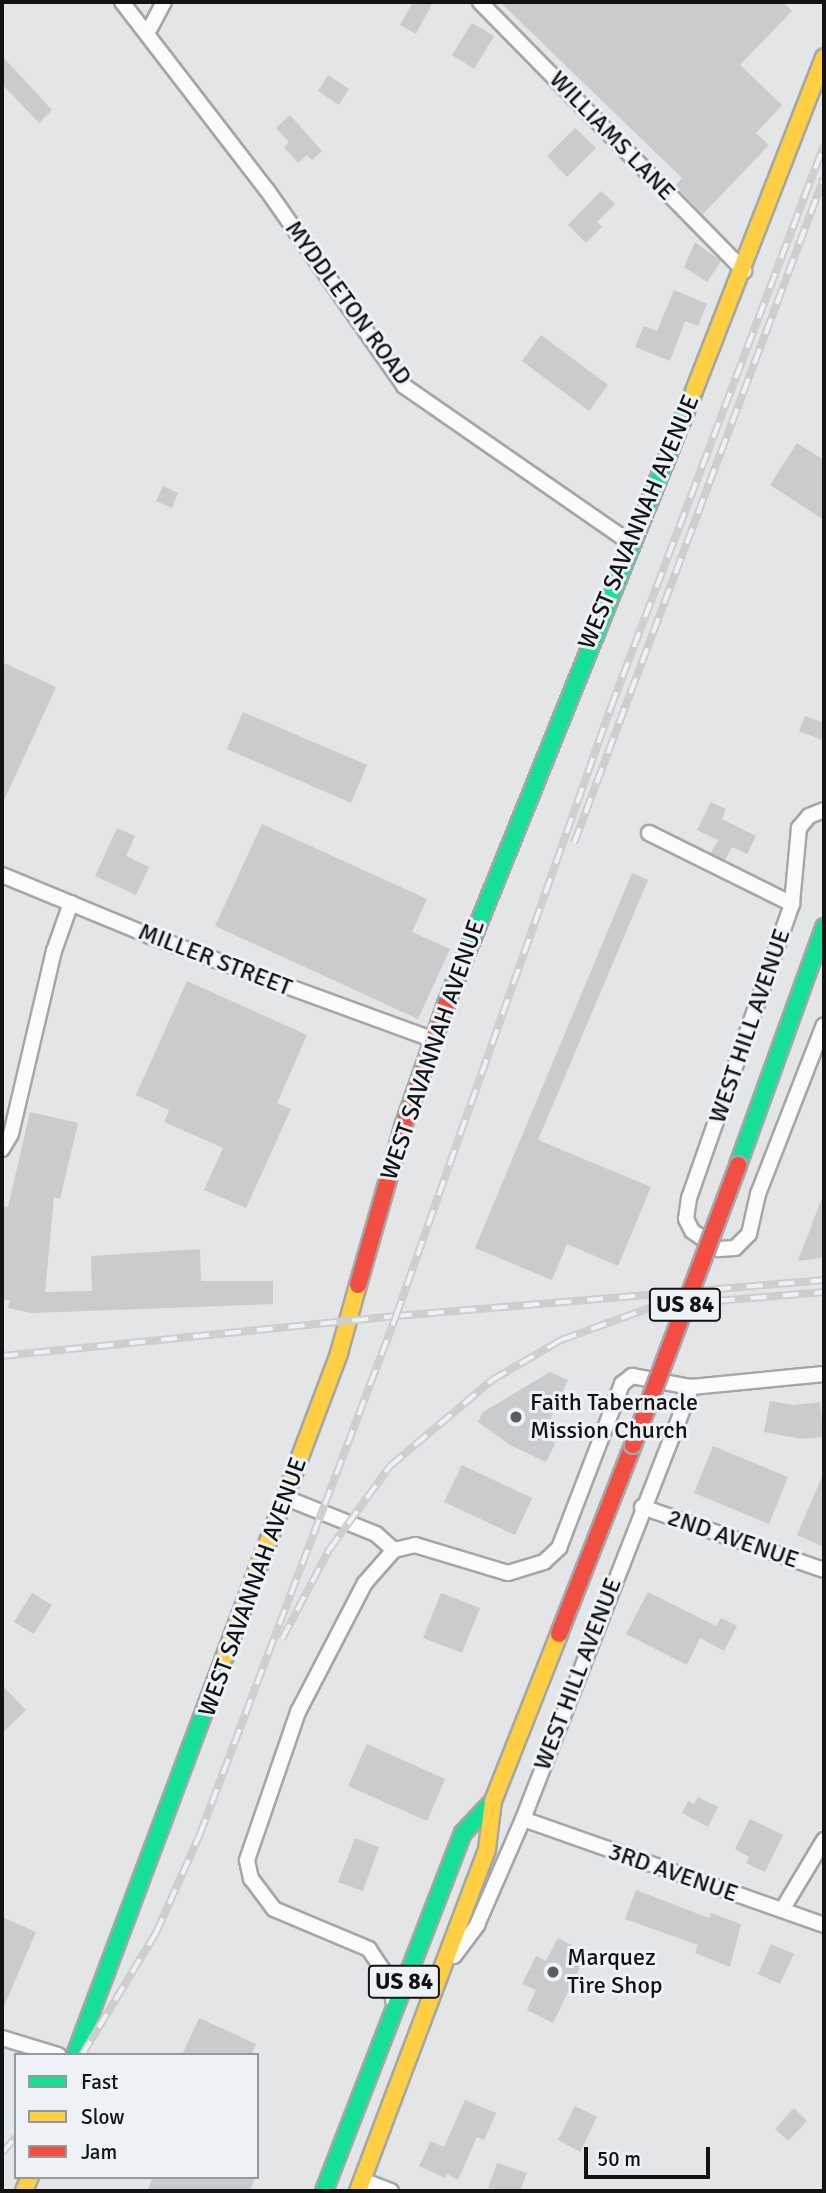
<!DOCTYPE html>
<html>
<head>
<meta charset="utf-8">
<style>
	body { margin:0 }
	#map { position:relative; width:826px; height:2193px; overflow:hidden; background:#e3e5e7; font-family:Signika,sans-serif }
	div>[style] { position:absolute }
	.building>* { inset:0; background:#c9cbcc }
	.roads { filter:drop-shadow(2px 0 #a4a6a7) drop-shadow(-2px 0 #a4a6a7) drop-shadow(0 2px #a4a6a7) drop-shadow(0 -2px #a4a6a7) }
	.street>* { height:14px; margin:-7px; padding:0 7px; transform-origin:7px; border-radius:7px; background:#fbfbfb }
	.fast>* { height:16px; margin:-8px; padding:0 8px; transform-origin:8px; border-radius:8px; background:#16e098 }
	.slow>* { height:16px; margin:-8px; padding:0 8px; transform-origin:8px; border-radius:8px; background:#ffcf43 }
	.jam>* { height:16px; margin:-8px; padding:0 8px; transform-origin:8px; border-radius:8px; background:#f24e42 }
	.rail>* { height:8px; margin-top:-4px; transform-origin:0; background:repeating-linear-gradient(90deg,#eef2f6 0 16px,#cecece 0 32px); box-sizing:border-box; border-block:2px solid #cecece }
	.bridges { filter:drop-shadow(2px 0 #a4a6a7) drop-shadow(-2px 0 #a4a6a7) drop-shadow(0 2px #a4a6a7) drop-shadow(0 -2px #a4a6a7) }
	.jam-bridge>* { height:16px; margin:-8px; padding:0 8px; transform-origin:8px; border-radius:8px; background:#f24e42 }
	.dots>* { width:19px; height:19px; translate:-50% -50%; box-sizing:border-box; border:4px solid #eef2f6; border-radius:50% }
	span { translate:-50% -50%; white-space:nowrap; text-align:center; line-height:1.15; -webkit-text-stroke:6px #eef2f6; paint-order:stroke }
	.shield-label span { padding:2px 5px; background:#eef2f6; border:2px solid; border-radius:5px; -webkit-text-stroke-width:0 }
	.shield-label { font-size:23px; color:#111314; font-weight:700 }
	.street-label { font-size:24px; color:#111314 }
	.poi-label { font-size:24px; color:#111314 }
	.left { translate:0 -50%; text-align:left }
	.frame { position:absolute; inset:0; border:4px solid #111314; pointer-events:none }
	.legend { position:absolute; left:14px; top:2053px; width:245px; height:126px; box-sizing:border-box; background:#eef2f6; border:2px solid #96999c; margin:0; padding:9px 12px; list-style:none; font-size:21px; color:#111314 }
	.legend li { display:flex; align-items:center; gap:14px; height:35px }
	.legend b { width:35px; border:2px solid #96999c }
	.scale { position:absolute; left:584px; top:2147px; width:126px; height:32px; box-sizing:border-box; border:4px solid #111314; border-top:0; padding-left:9px; font-size:21px; line-height:24px; white-space:nowrap; color:#111314; -webkit-text-stroke:5px #eef2f6; paint-order:stroke }
</style>
</head>
<body>
<div id="map">
	<div class="building">
		<i style="clip-path:polygon(413px 2px,433px 2px,416px 34px,400px 25px)"></i>
		<i style="clip-path:polygon(500px 2px,783px 2px,792px 11px,740px 65px,782px 105px,756px 133px,769px 145px,703px 214px,675px 186px,682px 178px)"></i>
		<i style="clip-path:polygon(472px 23px,494px 36px,474px 69px,452px 55px)"></i>
		<i style="clip-path:polygon(2px 56px,52px 110px,39px 123px,2px 84px)"></i>
		<i style="clip-path:polygon(328px 75px,349px 89px,339px 105px,318px 91px)"></i>
		<i style="clip-path:polygon(290px 115px,322px 151px,312px 160px,307px 155px,298px 163px,284px 147px,289px 142px,276px 128px)"></i>
		<i style="clip-path:polygon(575px 128px,596px 148px,567px 177px,547px 156px)"></i>
		<i style="clip-path:polygon(601px 191px,615px 204px,597px 222px,602px 227px,586px 243px,568px 225px)"></i>
		<i style="clip-path:polygon(695px 242px,721px 261px,707px 282px,684px 267px)"></i>
		<i style="clip-path:polygon(674px 290px,707px 304px,698px 326px,685px 321px,670px 361px,635px 347px,644px 326px,657px 331px)"></i>
		<i style="clip-path:polygon(541px 335px,608px 385px,589px 411px,522px 361px)"></i>
		<i style="clip-path:polygon(797px 443px,824px 460px,824px 520px,770px 485px)"></i>
		<i style="clip-path:polygon(163px 486px,178px 493px,172px 508px,156px 501px)"></i>
		<i style="clip-path:polygon(2px 662px,56px 687px,2px 805px)"></i>
		<i style="clip-path:polygon(243px 712px,367px 765px,351px 803px,227px 749px)"></i>
		<i style="clip-path:polygon(805px 716px,824px 723px,824px 741px,799px 731px)"></i>
		<i style="clip-path:polygon(711px 802px,726px 809px,722px 819px,756px 836px,747px 854px,732px 847px,725px 860px,711px 853px,718px 840px,697px 830px)"></i>
		<i style="clip-path:polygon(262px 824px,427px 899px,412px 932px,450px 949px,418px 1019px,215px 926px)"></i>
		<i style="clip-path:polygon(117px 828px,135px 836px,126px 856px,149px 867px,136px 895px,95px 876px)"></i>
		<i style="clip-path:polygon(632px 873px,648px 880px,538px 1140px,651px 1187px,618px 1266px,567px 1244px,552px 1280px,475px 1248px)"></i>
		<i style="clip-path:polygon(187px 981px,307px 1035px,277px 1103px,291px 1109px,246px 1208px,204px 1190px,223px 1148px,164px 1122px,169px 1110px,136px 1095px)"></i>
		<i style="clip-path:polygon(30px 1112px,78px 1123px,60px 1199px,54px 1197px,45px 1292px,92px 1291px,91px 1256px,200px 1249px,201px 1281px,273px 1281px,273px 1304px,31px 1313px,8px 1308px,10px 1300px,2px 1300px,2px 1206px,8px 1207px)"></i>
		<i style="clip-path:polygon(823px 1195px,824px 1251px,821px 1258px,798px 1261px)"></i>
		<i style="clip-path:polygon(550px 1372px,568px 1380px,546px 1429px,555px 1444px,546px 1462px,510px 1445px,478px 1422px,483px 1412px)"></i>
		<i style="clip-path:polygon(770px 1401px,793px 1405px,820px 1402px,824px 1437px,802px 1439px,764px 1432px)"></i>
		<i style="clip-path:polygon(713px 1446px,788px 1477px,769px 1524px,694px 1493px)"></i>
		<i style="clip-path:polygon(462px 1465px,532px 1498px,515px 1535px,444px 1502px)"></i>
		<i style="clip-path:polygon(824px 1472px,824px 1547px,797px 1535px)"></i>
		<i style="clip-path:polygon(648px 1592px,716px 1626px,721px 1618px,737px 1626px,724px 1651px,700px 1638px,687px 1665px,626px 1634px)"></i>
		<i style="clip-path:polygon(32px 1593px,52px 1605px,34px 1634px,14px 1622px)"></i>
		<i style="clip-path:polygon(441px 1593px,480px 1608px,462px 1653px,423px 1638px)"></i>
		<i style="clip-path:polygon(2px 1685px,26px 1710px,2px 1733px)"></i>
		<i style="clip-path:polygon(367px 1744px,445px 1779px,427px 1821px,348px 1786px)"></i>
		<i style="clip-path:polygon(698px 1797px,718px 1807px,708px 1827px,682px 1813px,688px 1801px,694px 1804px)"></i>
		<i style="clip-path:polygon(750px 1819px,783px 1835px,765px 1872px,746px 1863px,749px 1857px,735px 1849px)"></i>
		<i style="clip-path:polygon(355px 1838px,379px 1847px,363px 1891px,338px 1882px)"></i>
		<i style="clip-path:polygon(636px 1890px,709px 1918px,711px 1913px,741px 1924px,730px 1967px,695px 1953px,698px 1945px,625px 1919px)"></i>
		<i style="clip-path:polygon(2px 1917px,36px 1932px,2px 2011px)"></i>
		<i style="clip-path:polygon(558px 1938px,587px 1953px,553px 2023px,527px 2010px,536px 1990px,522px 1984px,536px 1956px,546px 1961px)"></i>
		<i style="clip-path:polygon(771px 1944px,794px 1954px,780px 1984px,758px 1974px)"></i>
		<i style="clip-path:polygon(199px 2018px,256px 2044px,251px 2055px,182px 2055px)"></i>
		<i style="clip-path:polygon(465px 2100px,496px 2113px,484px 2140px,477px 2137px,458px 2180px,447px 2174px,445px 2178px,419px 2166px,431px 2141px,444px 2147px)"></i>
		<i style="clip-path:polygon(575px 2106px,597px 2117px,580px 2152px,558px 2140px)"></i>
		<i style="clip-path:polygon(794px 2108px,807px 2121px,788px 2141px,775px 2129px)"></i>
		<i style="clip-path:polygon(497px 2163px,527px 2173px,520px 2191px,488px 2188px)"></i>
		<i style="clip-path:polygon(153px 2177px,255px 2177px,250px 2191px,147px 2191px)"></i>
	</div>
	<div class="roads">
		<div class="street">
			<i style="left:122px;top:2px;width:237px;rotate:52.4deg"></i>
			<i style="left:267px;top:190px;width:239px;rotate:55deg"></i>
			<i style="left:404px;top:386px;width:277px;rotate:34.7deg"></i>
			<i style="left:480px;top:2px;width:377px;rotate:45.5deg"></i>
			<i style="left:148px;top:32px;width:34px;rotate:-62deg"></i>
			<i style="left:824px;top:810px;width:16px;rotate:158deg"></i>
			<i style="left:809px;top:816px;width:16px;rotate:130deg"></i>
			<i style="left:799px;top:828px;width:76px;rotate:95.3deg"></i>
			<i style="left:792px;top:904px;width:312px;rotate:109.3deg"></i>
			<i style="left:689px;top:1198px;width:21px;rotate:98deg"></i>
			<i style="left:686px;top:1219px;width:13px;rotate:63deg"></i>
			<i style="left:692px;top:1231px;width:32px;rotate:35deg"></i>
			<i style="left:718px;top:1249px;width:17px;rotate:-3deg"></i>
			<i style="left:735px;top:1248px;width:20px;rotate:-45deg"></i>
			<i style="left:749px;top:1234px;width:41px;rotate:-77.3deg"></i>
			<i style="left:758px;top:1194px;width:181px;rotate:-68.7deg"></i>
			<i style="left:649px;top:833px;width:160px;rotate:26.4deg"></i>
			<i style="left:2px;top:875px;width:160px;rotate:22.4deg"></i>
			<i style="left:150px;top:936px;width:299px;rotate:20.1deg"></i>
			<i style="left:2px;top:1149px;width:17px;rotate:-59deg"></i>
			<i style="left:11px;top:1134px;width:188px;rotate:-76.8deg"></i>
			<i style="left:54px;top:951px;width:51px;rotate:-70.5deg"></i>
			<i style="left:286px;top:1498px;width:97px;rotate:21.8deg"></i>
			<i style="left:376px;top:1534px;width:24px;rotate:42deg"></i>
			<i style="left:642px;top:1507px;width:193px;rotate:19.1deg"></i>
			<i style="left:523px;top:1819px;width:319px;rotate:19.4deg"></i>
			<i style="left:782px;top:1910px;width:82px;rotate:-59deg"></i>
			<i style="left:454px;top:1956px;width:39px;rotate:-53deg"></i>
			<i style="left:477px;top:1925px;width:116px;rotate:-66.5deg"></i>
			<i style="left:523px;top:1819px;width:464px;rotate:-68.7deg"></i>
			<i style="left:393px;top:2000px;width:18px;rotate:-96deg"></i>
			<i style="left:391px;top:1982px;width:40px;rotate:-124deg"></i>
			<i style="left:369px;top:1949px;width:103px;rotate:-157.2deg"></i>
			<i style="left:274px;top:1909px;width:38px;rotate:-127deg"></i>
			<i style="left:251px;top:1879px;width:19px;rotate:-102deg"></i>
			<i style="left:247px;top:1860px;width:157px;rotate:-71deg"></i>
			<i style="left:298px;top:1712px;width:145px;rotate:-62.6deg"></i>
			<i style="left:365px;top:1583px;width:44px;rotate:-48.7deg"></i>
			<i style="left:394px;top:1550px;width:22px;rotate:-13deg"></i>
			<i style="left:415px;top:1545px;width:97px;rotate:16.8deg"></i>
			<i style="left:508px;top:1573px;width:38px;rotate:-17deg"></i>
			<i style="left:544px;top:1562px;width:21px;rotate:-43deg"></i>
			<i style="left:559px;top:1548px;width:176px;rotate:-69deg"></i>
			<i style="left:622px;top:1384px;width:13px;rotate:-39deg"></i>
			<i style="left:632px;top:1376px;width:60px;rotate:10.6deg"></i>
			<i style="left:691px;top:1387px;width:134px;rotate:-5.6deg"></i>
			<i style="left:2px;top:2038px;width:59px;rotate:16.9deg"></i>
			<i style="left:362px;top:2180px;width:31px;rotate:21deg"></i>
		</div>
		<div class="fast">
			<i style="left:446px;top:1004px;width:661px;rotate:-67.97deg"></i>
			<i style="left:738px;top:1165px;width:253px;rotate:-70.1deg"></i>
			<i style="left:75px;top:2055px;width:424px;rotate:-69.4deg"></i>
			<i style="left:324px;top:2191px;width:384px;rotate:-68.8deg"></i>
			<i style="left:463px;top:1833px;width:44px;rotate:-46.8deg"></i>
		</div>
		<div class="slow">
			<i style="left:694px;top:391px;width:358px;rotate:-68.7deg"></i>
			<i style="left:224px;top:1658px;width:326px;rotate:-69.3deg"></i>
			<i style="left:339px;top:1353px;width:71px;rotate:-74.4deg"></i>
			<i style="left:24px;top:2191px;width:15px;rotate:-67deg"></i>
			<i style="left:358px;top:2191px;width:366px;rotate:-69.3deg"></i>
			<i style="left:487px;top:1849px;width:48px;rotate:-82.9deg"></i>
			<i style="left:493px;top:1801px;width:180px;rotate:-68.4deg"></i>
		</div>
		<div class="jam">
			<i style="left:358px;top:1285px;width:167px;rotate:-74.1deg"></i>
			<i style="left:404px;top:1124px;width:127px;rotate:-70.7deg"></i>
			<i style="left:559px;top:1634px;width:203px;rotate:-68.6deg"></i>
		</div>
	</div>
	<div class="rail">
		<i style="left:574px;top:843px;width:710px;rotate:-69.4deg"></i>
		<i style="left:2px;top:1356px;width:396px;rotate:-5.8deg"></i>
		<i style="left:396px;top:1316px;width:430px;rotate:-4.8deg"></i>
		<i style="left:282px;top:1639px;width:101px;rotate:-62.2deg"></i>
		<i style="left:329px;top:1550px;width:104px;rotate:-54deg"></i>
		<i style="left:390px;top:1466px;width:133px;rotate:-40.1deg"></i>
		<i style="left:492px;top:1380px;width:80px;rotate:-30.1deg"></i>
		<i style="left:561px;top:1340px;width:100px;rotate:-19.9deg"></i>
		<i style="left:655px;top:1306px;width:170px;rotate:-4.7deg"></i>
		<i style="left:82px;top:2055px;width:143px;rotate:-58.8deg"></i>
		<i style="left:156px;top:1933px;width:108px;rotate:-66deg"></i>
		<i style="left:200px;top:1834px;width:554px;rotate:-69.27deg"></i>
		<i style="left:396px;top:1316px;width:646px;rotate:-70.56deg"></i>
		<i style="left:611px;top:707px;width:601px;rotate:-69.24deg"></i>
		<i style="left:2px;top:2153px;width:21px;rotate:-49deg"></i>
	</div>
	<div class="bridges">
		<div class="jam-bridge">
			<i style="left:633px;top:1445px;width:299px;rotate:-69.4deg"></i>
		</div>
	</div>
	<div class="dots">
		<i style="left:516px;top:1417px;background:#5a5c5e"></i>
		<i style="left:553px;top:1972px;background:#5a5c5e"></i>
	</div>
	<div class="shield-label">
		<span style="left:685px;top:1305px">US 84</span>
		<span style="left:404px;top:1982px">US 84</span>
	</div>
	<div class="street-label">
		<span style="left:612px;top:136px;rotate:46deg">WILLIAMS LANE</span>
		<span style="left:348px;top:303px;rotate:54deg">MYDDLETON ROAD</span>
		<span style="left:639px;top:522px;rotate:-67deg">WEST SAVANNAH AVENUE</span>
		<span style="left:215px;top:960px;rotate:21deg">MILLER STREET</span>
		<span style="left:750px;top:1026px;rotate:-71deg">WEST HILL AVENUE</span>
		<span style="left:433px;top:1050px;rotate:-71deg">WEST SAVANNAH AVENUE</span>
		<span style="left:733px;top:1539px;rotate:19deg">2ND AVENUE</span>
		<span style="left:253px;top:1587px;rotate:-70deg">WEST SAVANNAH AVENUE</span>
		<span style="left:578px;top:1674px;rotate:-69deg">WEST HILL AVENUE</span>
		<span style="left:673px;top:1873px;rotate:19deg">3RD AVENUE</span>
	</div>
	<div class="poi-label">
		<span class="left" style="left:530px;top:1417px">Faith Tabernacle<br>Mission Church</span>
		<span class="left" style="left:567px;top:1972px">Marquez<br>Tire Shop</span>
	</div>
	<div class="frame"></div>
	<ul class="legend">
	<li><b style="height:9px;background:#16e098"></b>Fast</li>
	<li><b style="height:9px;background:#ffcf43"></b>Slow</li>
	<li><b style="height:9px;background:#f24e42"></b>Jam</li>
	</ul>
	<div class="scale">50 m</div>
</div>
</body>
</html>
